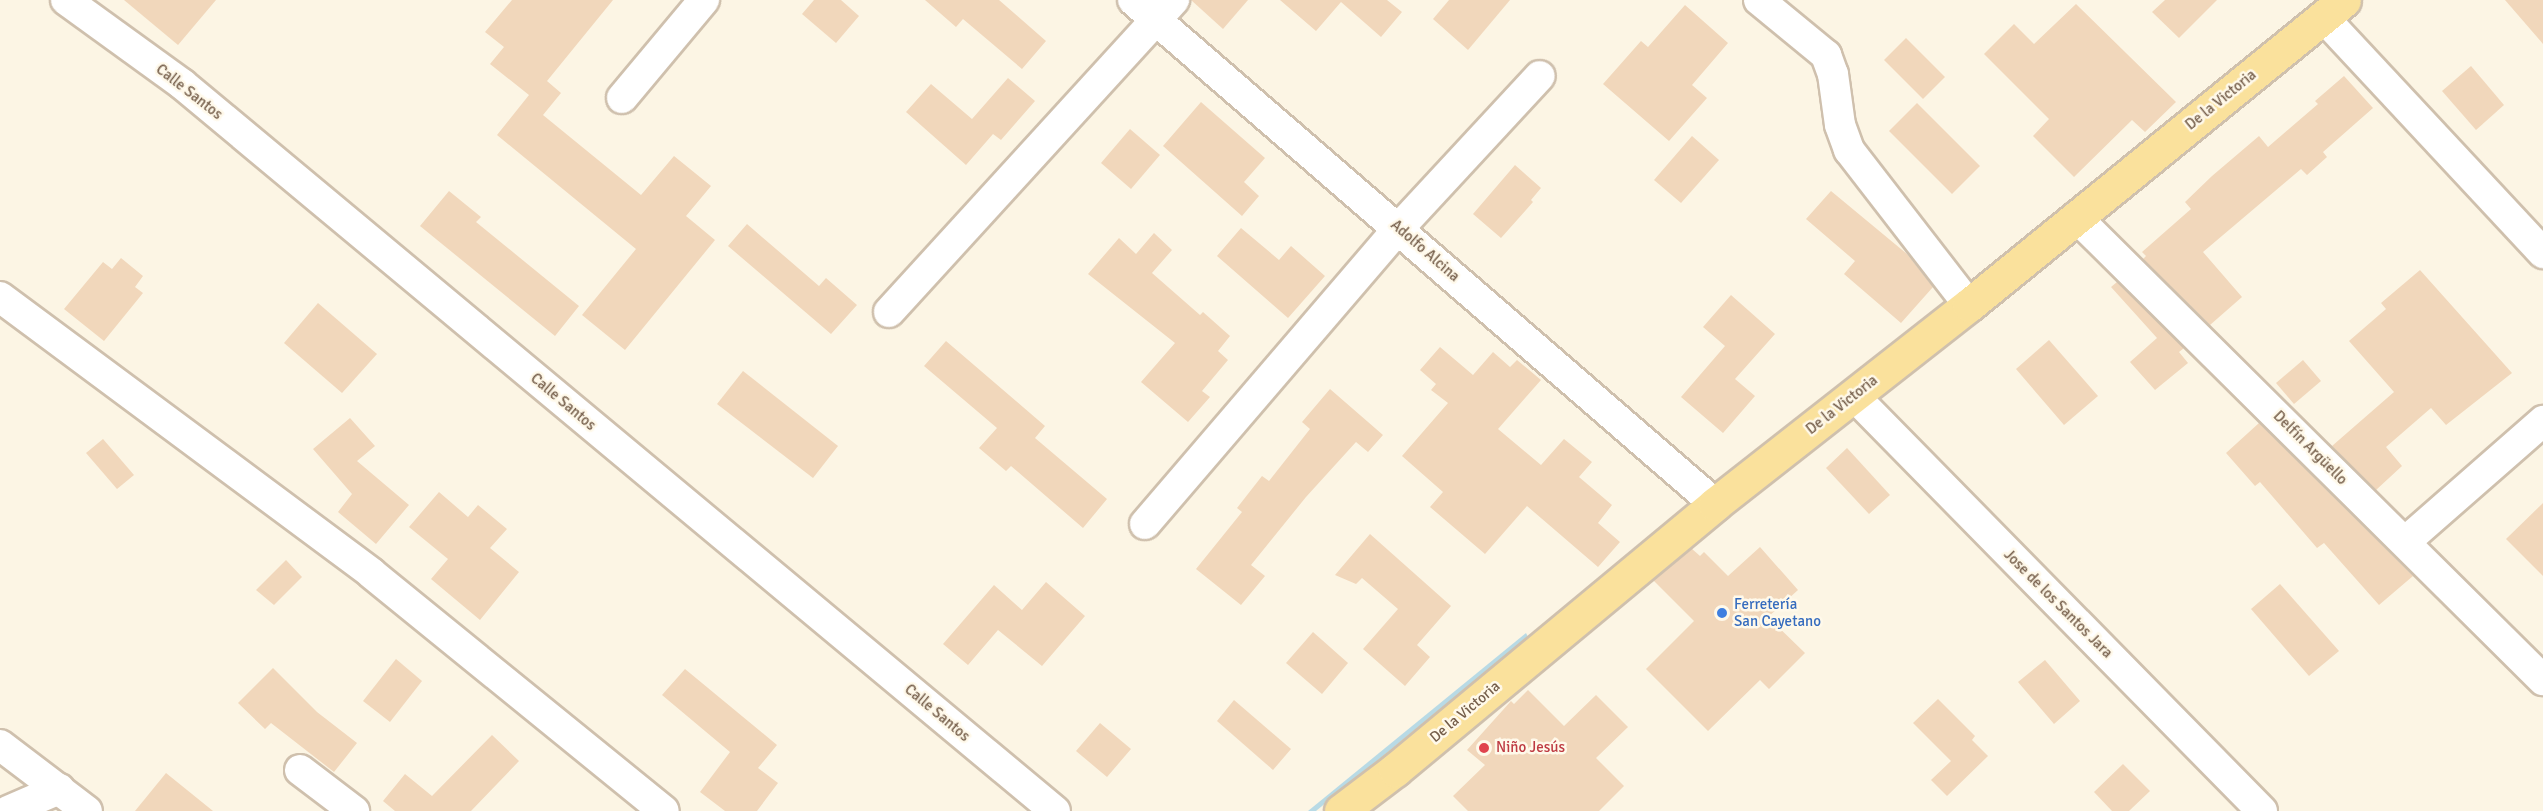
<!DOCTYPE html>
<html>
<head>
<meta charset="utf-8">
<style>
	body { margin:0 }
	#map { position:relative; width:2543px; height:811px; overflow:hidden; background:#fcf5e4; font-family:Signika,sans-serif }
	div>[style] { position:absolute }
	.water>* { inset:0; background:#b8dae5 }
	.building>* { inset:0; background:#f1d7bb }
	.roads { filter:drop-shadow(2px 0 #cfc0ad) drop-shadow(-2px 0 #cfc0ad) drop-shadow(0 2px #cfc0ad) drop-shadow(0 -2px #cfc0ad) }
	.minor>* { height:30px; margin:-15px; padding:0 15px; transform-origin:15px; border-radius:15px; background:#fff }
	.major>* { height:33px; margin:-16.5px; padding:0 16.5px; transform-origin:16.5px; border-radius:16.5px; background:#fae19c }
	.dots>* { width:16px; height:16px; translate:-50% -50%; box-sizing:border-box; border:3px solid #fff9ea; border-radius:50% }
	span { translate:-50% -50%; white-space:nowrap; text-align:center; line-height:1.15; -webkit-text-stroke:5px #fff9ea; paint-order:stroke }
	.street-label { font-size:15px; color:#745d49 }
	.shop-label { font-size:15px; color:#366cbe }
	.left { translate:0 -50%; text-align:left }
	.health-label { font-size:15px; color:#be3a42 }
</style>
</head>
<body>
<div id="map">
	<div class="water">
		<i style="clip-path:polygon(1526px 633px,1528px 637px,1316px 811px,1308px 811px)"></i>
	</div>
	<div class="building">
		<i style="clip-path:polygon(124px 0,216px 0,178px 45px)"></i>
		<i style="clip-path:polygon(512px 0,613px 0,547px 81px,561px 93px,543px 115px,641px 195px,674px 156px,711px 186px,686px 216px,715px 240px,625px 350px,582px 315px,636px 249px,497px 135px,529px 95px,490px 64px,504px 47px,485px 32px)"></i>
		<i style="clip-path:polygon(814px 0,841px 0,859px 16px,836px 43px,802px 14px)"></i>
		<i style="clip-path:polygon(925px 0,999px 0,1046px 41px,1022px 69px,963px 19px,956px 27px)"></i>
		<i style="clip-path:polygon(1191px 0,1248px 0,1223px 29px)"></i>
		<i style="clip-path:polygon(1280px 0,1387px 0,1402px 12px,1381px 37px,1341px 2px,1316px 31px)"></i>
		<i style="clip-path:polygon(1449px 0,1510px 0,1468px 50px,1433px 19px)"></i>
		<i style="clip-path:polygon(2165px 0,2217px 0,2179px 38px,2152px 12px)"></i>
		<i style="clip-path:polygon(2505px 0,2543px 0,2543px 44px)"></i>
		<i style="clip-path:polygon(2076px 4px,2176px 102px,2145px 132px,2132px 120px,2074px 177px,2033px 136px,2049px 119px,1984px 54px,2014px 24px,2034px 44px)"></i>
		<i style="clip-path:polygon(1685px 5px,1728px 43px,1692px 85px,1707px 98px,1669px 141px,1603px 84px,1641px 41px,1648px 47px)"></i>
		<i style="clip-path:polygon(1906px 38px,1945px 77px,1923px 99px,1884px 60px)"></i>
		<i style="clip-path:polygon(2471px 66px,2504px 105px,2476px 130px,2442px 91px)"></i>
		<i style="clip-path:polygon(2344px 76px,2373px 108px,2323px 152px,2327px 157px,2307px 175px,2301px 169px,2203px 252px,2242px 297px,2210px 325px,2143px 259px,2146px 256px,2142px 252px,2191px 209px,2185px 202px,2212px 176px,2259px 136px,2268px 147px,2318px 104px,2315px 101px)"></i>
		<i style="clip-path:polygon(1008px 78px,1035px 101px,1001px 140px,993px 134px,966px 165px,906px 112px,931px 84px,972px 119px)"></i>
		<i style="clip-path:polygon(1201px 102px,1265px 158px,1244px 182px,1259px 196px,1242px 216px,1163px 146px)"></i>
		<i style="clip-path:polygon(1917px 103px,1980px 166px,1952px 194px,1889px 131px)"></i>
		<i style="clip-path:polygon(1130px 129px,1160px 155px,1131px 189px,1101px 163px)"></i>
		<i style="clip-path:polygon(1692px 136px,1719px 160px,1681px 203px,1654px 180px)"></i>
		<i style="clip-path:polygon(1515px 165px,1541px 188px,1531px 200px,1533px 202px,1501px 238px,1473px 214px)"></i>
		<i style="clip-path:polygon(449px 191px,481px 217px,476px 222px,579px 306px,555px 336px,420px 226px)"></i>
		<i style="clip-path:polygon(1831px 191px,1907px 254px,1933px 287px,1901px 323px,1844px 274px,1855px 261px,1806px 219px)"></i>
		<i style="clip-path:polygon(747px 224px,819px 286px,826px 278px,857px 305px,831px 334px,728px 246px)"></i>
		<i style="clip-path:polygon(1241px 228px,1279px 260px,1291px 246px,1325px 276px,1288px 318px,1217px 256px)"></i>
		<i style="clip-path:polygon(1154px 233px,1172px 250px,1152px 273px,1200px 315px,1203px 312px,1230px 336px,1218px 351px,1228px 360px,1202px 391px,1210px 397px,1188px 422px,1141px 382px,1175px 343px,1088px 274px,1119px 238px,1136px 254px)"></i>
		<i style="clip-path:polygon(121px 258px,143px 276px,135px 287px,143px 293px,104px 341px,64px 309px,103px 262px,112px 269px)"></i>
		<i style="clip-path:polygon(2420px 270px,2512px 373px,2446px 425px,2431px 408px,2386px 447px,2402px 466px,2376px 490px,2332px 446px,2394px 392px,2349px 341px,2386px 309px,2381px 303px)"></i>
		<i style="clip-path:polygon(2117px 282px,2184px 348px,2179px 352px,2188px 363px,2155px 390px,2130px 362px,2157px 338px,2111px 287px)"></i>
		<i style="clip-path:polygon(1731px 295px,1775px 334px,1735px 379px,1755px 396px,1723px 433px,1681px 397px,1725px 346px,1703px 327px)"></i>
		<i style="clip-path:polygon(318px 303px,377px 354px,342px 393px,284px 343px)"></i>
		<i style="clip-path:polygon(2049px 340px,2098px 396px,2064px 425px,2016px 369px)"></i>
		<i style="clip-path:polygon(946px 341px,1045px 426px,1035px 438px,1107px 499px,1083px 528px,1011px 466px,1006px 471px,979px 448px,997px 428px,924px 366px)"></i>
		<i style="clip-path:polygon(1440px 347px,1473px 375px,1493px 352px,1510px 367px,1517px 360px,1541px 380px,1498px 429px,1541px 465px,1564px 439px,1592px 462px,1579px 477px,1612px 505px,1598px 523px,1620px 542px,1598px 567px,1527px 506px,1485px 554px,1430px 507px,1443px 492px,1402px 456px,1448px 403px,1431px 390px,1436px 384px,1420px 370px)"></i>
		<i style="clip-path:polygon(2303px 360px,2321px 381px,2294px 404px,2276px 383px)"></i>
		<i style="clip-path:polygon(743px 371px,838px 446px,813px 478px,717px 404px)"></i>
		<i style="clip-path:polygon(1330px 389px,1383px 435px,1368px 452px,1356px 442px,1306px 497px,1251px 565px,1265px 576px,1241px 605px,1196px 569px,1242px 512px,1237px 508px,1262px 476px,1269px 481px,1310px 429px,1302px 422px)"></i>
		<i style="clip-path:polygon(350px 418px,375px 446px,357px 461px,409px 505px,376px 544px,338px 512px,352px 494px,313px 449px)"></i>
		<i style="clip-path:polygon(2259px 423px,2413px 576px,2379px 605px,2324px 543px,2317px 548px,2260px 482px,2255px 486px,2226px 453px)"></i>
		<i style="clip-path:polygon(103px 439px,134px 475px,117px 489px,86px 453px)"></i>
		<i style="clip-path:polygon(1847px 448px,1890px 495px,1869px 514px,1826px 468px)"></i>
		<i style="clip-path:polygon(439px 492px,468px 517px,478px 505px,507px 529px,490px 548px,519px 572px,480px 620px,431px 579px,448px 559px,409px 527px)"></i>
		<i style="clip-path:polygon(2543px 503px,2543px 576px,2506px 539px)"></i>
		<i style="clip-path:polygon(1370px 534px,1451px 606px,1417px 645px,1430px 657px,1405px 686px,1363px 649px,1398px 609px,1362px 578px,1356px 584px,1335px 575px)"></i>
		<i style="clip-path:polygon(1760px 547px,1798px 590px,1768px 617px,1805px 653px,1769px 689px,1760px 680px,1708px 731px,1646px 669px,1694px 621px,1653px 580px,1691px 548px,1700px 556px,1704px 552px,1728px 576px)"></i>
		<i style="clip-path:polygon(286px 560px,302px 577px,274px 605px,256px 590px)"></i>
		<i style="clip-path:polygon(1046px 582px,1085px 616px,1042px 666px,998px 630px,968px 665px,943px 644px,994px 585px,1022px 610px)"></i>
		<i style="clip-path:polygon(2280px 584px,2339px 651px,2309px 676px,2251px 609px)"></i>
		<i style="clip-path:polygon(1313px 632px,1348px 663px,1322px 694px,1286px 663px)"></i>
		<i style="clip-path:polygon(396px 659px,422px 681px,390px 722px,363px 701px)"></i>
		<i style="clip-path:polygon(2045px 660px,2080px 701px,2054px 724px,2018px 682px)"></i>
		<i style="clip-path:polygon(273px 668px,317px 712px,357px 743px,334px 772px,271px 723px,265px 729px,238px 703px)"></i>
		<i style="clip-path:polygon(685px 669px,777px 745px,758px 768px,778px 783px,757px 811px,725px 811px,700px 792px,730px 752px,662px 695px)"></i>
		<i style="clip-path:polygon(1528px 690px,1564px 726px,1596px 695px,1628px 727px,1596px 758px,1624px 786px,1599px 811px,1468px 811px,1453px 796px,1485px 765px,1467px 750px,1511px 701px,1514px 704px)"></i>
		<i style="clip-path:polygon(1938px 699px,1975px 736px,1972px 740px,1988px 756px,1947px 796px,1931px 780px,1951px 761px,1913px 723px)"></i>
		<i style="clip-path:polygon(1234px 700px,1291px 749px,1273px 770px,1217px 721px)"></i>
		<i style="clip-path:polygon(1100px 723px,1131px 749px,1107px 777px,1076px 751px)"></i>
		<i style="clip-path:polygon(492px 735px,519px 761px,471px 811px,395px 811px,383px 801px,405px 774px,432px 796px)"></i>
		<i style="clip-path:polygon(2123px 764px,2150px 791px,2129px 811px,2112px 811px,2094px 792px)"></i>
		<i style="clip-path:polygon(166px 773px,213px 811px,135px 811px)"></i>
	</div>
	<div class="roads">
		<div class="minor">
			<i style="left:66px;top:0;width:143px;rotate:35.9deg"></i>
			<i style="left:182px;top:84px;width:1136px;rotate:39.79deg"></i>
			<i style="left:1133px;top:0;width:770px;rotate:40.89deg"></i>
			<i style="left:1759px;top:0;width:87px;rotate:39.4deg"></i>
			<i style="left:1826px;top:55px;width:20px;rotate:70deg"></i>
			<i style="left:1833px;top:74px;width:51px;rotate:82.2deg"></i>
			<i style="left:1840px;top:125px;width:27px;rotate:70deg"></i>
			<i style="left:1849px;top:150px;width:196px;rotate:52.3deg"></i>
			<i style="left:2323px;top:17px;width:323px;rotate:47deg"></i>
			<i style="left:622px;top:98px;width:128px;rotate:-50.1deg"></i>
			<i style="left:2076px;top:217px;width:658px;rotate:44.75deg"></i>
			<i style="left:0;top:297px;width:462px;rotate:36.6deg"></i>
			<i style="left:371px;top:573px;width:377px;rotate:39.1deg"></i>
			<i style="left:889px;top:312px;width:423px;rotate:-47.6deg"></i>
			<i style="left:1854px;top:396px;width:582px;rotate:45.49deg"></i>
			<i style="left:1145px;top:524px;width:390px;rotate:-49.4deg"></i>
			<i style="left:1399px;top:228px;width:207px;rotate:-47.2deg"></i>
			<i style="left:2405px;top:542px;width:184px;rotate:-41.2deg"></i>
			<i style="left:0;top:745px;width:109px;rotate:37.2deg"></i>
			<i style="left:300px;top:770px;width:68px;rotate:37.2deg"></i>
			<i style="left:8px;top:811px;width:56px;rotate:-23.3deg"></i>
		</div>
		<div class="major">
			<i style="left:1341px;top:811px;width:68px;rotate:-37.2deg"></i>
			<i style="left:1395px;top:770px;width:416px;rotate:-39.7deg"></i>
			<i style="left:1715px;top:504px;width:323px;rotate:-38.1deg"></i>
			<i style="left:1969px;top:305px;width:483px;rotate:-39.1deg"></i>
		</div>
	</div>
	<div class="dots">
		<i style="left:1722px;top:613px;background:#3f7fe0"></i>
		<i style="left:1484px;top:748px;background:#e0444e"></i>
	</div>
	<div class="street-label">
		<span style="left:189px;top:92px;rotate:38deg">Calle Santos</span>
		<span style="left:2221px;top:100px;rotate:-39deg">De la Victoria</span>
		<span style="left:1425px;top:251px;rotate:41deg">Adolfo Alcina</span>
		<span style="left:563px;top:402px;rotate:40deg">Calle Santos</span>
		<span style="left:1842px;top:405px;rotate:-38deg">De la Victoria</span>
		<span style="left:2310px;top:448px;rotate:45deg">Delfín Argüello</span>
		<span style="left:2058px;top:604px;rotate:45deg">Jose de los Santos Jara</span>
		<span style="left:1465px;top:712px;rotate:-40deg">De la Victoria</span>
		<span style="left:937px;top:713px;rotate:40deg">Calle Santos</span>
	</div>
	<div class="shop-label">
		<span class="left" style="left:1734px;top:613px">Ferretería<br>San Cayetano</span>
	</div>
	<div class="health-label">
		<span class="left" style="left:1496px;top:748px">Niño Jesús</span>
	</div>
</div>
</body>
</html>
